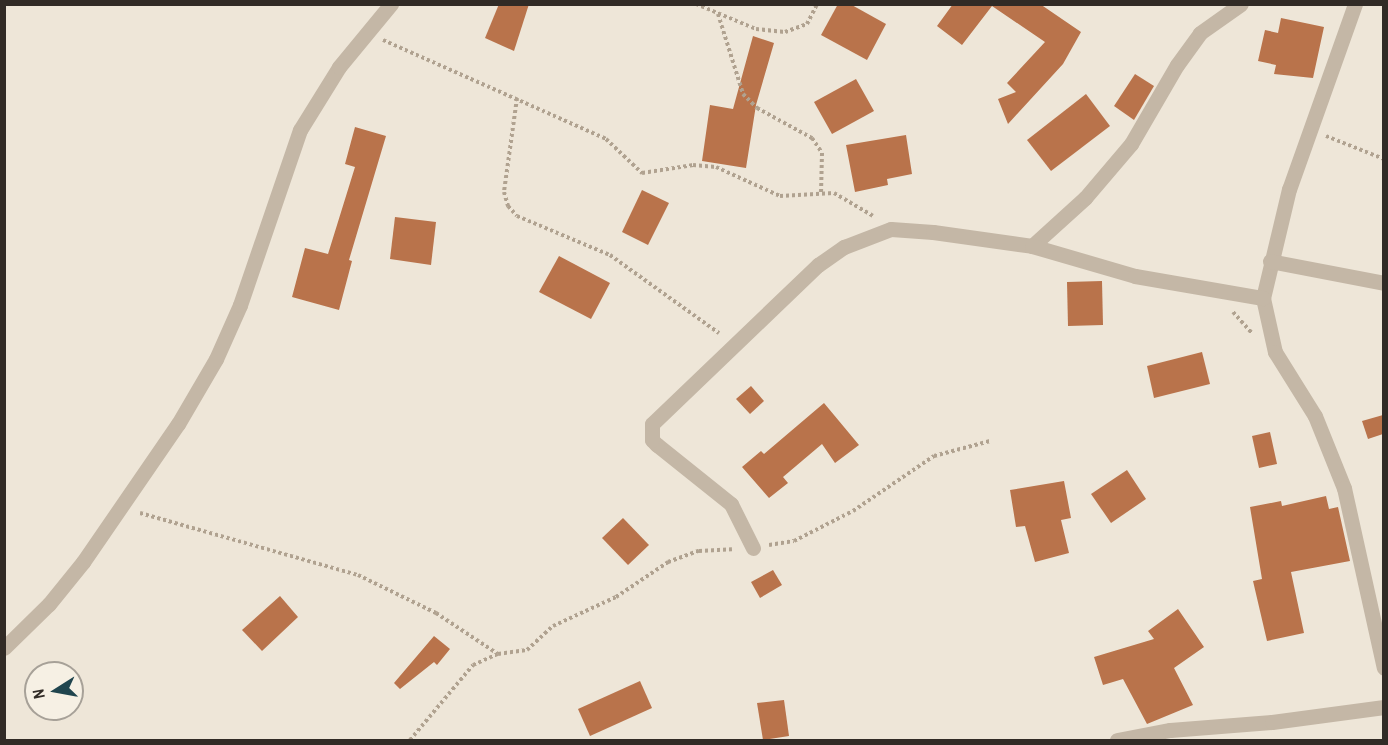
<!DOCTYPE html>
<html>
<head>
<meta charset="utf-8">
<style>
	body { margin:0 }
	#map { position:relative; width:1388px; height:745px; overflow:hidden; background:#eee6d8; font-family:"Archivo Narrow",sans-serif }
	div>[style] { position:absolute }
	.building>* { inset:0; background:#b9734b }
	.path>* { height:4px; margin-top:-2px; transform-origin:0; background:repeating-linear-gradient(90deg,#b0a290 0 3px,transparent 0 6px) }
	.street>* { height:15px; margin:-7.5px; padding:0 7.5px; transform-origin:7.5px; border-radius:7.5px; background:#c4b7a6 }
	span { translate:-50% -50%; white-space:nowrap; text-align:center; line-height:1.15; -webkit-text-stroke:6px #f6f0e4; paint-order:stroke }
	.frame { position:absolute; inset:0; border:6px solid #312b26; pointer-events:none }
	.north { position:absolute; left:24px; top:661px; width:60px; height:60px; box-sizing:border-box; background:#f6f0e4; border:2px solid #a7a198; border-radius:50%; rotate:259deg; font-size:16px; font-weight:700; line-height:24px; text-align:center; color:#312b26 }
	.north::after { content:''; display:block; margin:auto; width:21px; height:27px; background:#20454e; clip-path:polygon(50% 0,100% 100%,50% 72%,0 100%) }
</style>
</head>
<body>
<div id="map">
	<div class="building">
		<i style="clip-path:polygon(499px 4px,529px 4px,514px 51px,485px 38px)"></i>
		<i style="clip-path:polygon(838px 4px,850px 4px,886px 24px,867px 60px,821px 35px)"></i>
		<i style="clip-path:polygon(953px 4px,1040px 4px,1081px 32px,1063px 64px,1008px 124px,998px 99px,1016px 92px,1007px 83px,1045px 42px,992px 6px,962px 45px,937px 26px)"></i>
		<i style="clip-path:polygon(1281px 18px,1324px 27px,1313px 78px,1274px 74px,1276px 65px,1258px 61px,1265px 30px,1278px 33px)"></i>
		<i style="clip-path:polygon(753px 36px,774px 43px,756px 105px,746px 168px,702px 161px,710px 105px,733px 109px)"></i>
		<i style="clip-path:polygon(1135px 74px,1154px 86px,1134px 120px,1114px 106px)"></i>
		<i style="clip-path:polygon(856px 79px,874px 111px,832px 134px,814px 102px)"></i>
		<i style="clip-path:polygon(1086px 94px,1110px 126px,1051px 171px,1027px 140px)"></i>
		<i style="clip-path:polygon(355px 127px,386px 136px,349px 260px,352px 261px,339px 310px,292px 297px,305px 248px,328px 254px,355px 167px,345px 164px)"></i>
		<i style="clip-path:polygon(906px 135px,912px 174px,887px 179px,888px 185px,855px 192px,846px 145px)"></i>
		<i style="clip-path:polygon(642px 190px,669px 203px,648px 245px,622px 232px)"></i>
		<i style="clip-path:polygon(395px 217px,436px 222px,431px 265px,390px 259px)"></i>
		<i style="clip-path:polygon(559px 256px,610px 283px,591px 319px,539px 292px)"></i>
		<i style="clip-path:polygon(1102px 281px,1103px 325px,1068px 326px,1067px 282px)"></i>
		<i style="clip-path:polygon(1202px 352px,1210px 384px,1154px 398px,1147px 366px)"></i>
		<i style="clip-path:polygon(751px 386px,764px 401px,750px 414px,736px 399px)"></i>
		<i style="clip-path:polygon(824px 403px,859px 445px,835px 463px,822px 444px,783px 477px,788px 483px,769px 498px,742px 467px,761px 451px,764px 454px)"></i>
		<i style="clip-path:polygon(1383px 415px,1383px 434px,1368px 439px,1362px 421px)"></i>
		<i style="clip-path:polygon(1270px 432px,1277px 464px,1259px 468px,1252px 436px)"></i>
		<i style="clip-path:polygon(1127px 470px,1146px 499px,1111px 523px,1091px 494px)"></i>
		<i style="clip-path:polygon(1064px 481px,1071px 518px,1061px 520px,1069px 553px,1035px 562px,1025px 526px,1016px 527px,1010px 490px)"></i>
		<i style="clip-path:polygon(1326px 496px,1329px 509px,1338px 507px,1350px 561px,1291px 572px,1304px 633px,1267px 641px,1253px 581px,1262px 579px,1250px 507px,1281px 501px,1282px 506px)"></i>
		<i style="clip-path:polygon(623px 518px,649px 545px,628px 565px,602px 538px)"></i>
		<i style="clip-path:polygon(773px 570px,782px 585px,760px 598px,751px 582px)"></i>
		<i style="clip-path:polygon(280px 596px,298px 617px,262px 651px,242px 630px)"></i>
		<i style="clip-path:polygon(1178px 609px,1204px 647px,1174px 668px,1193px 705px,1147px 724px,1123px 679px,1103px 685px,1094px 657px,1154px 639px,1148px 631px)"></i>
		<i style="clip-path:polygon(434px 636px,450px 649px,437px 665px,434px 662px,400px 689px,394px 683px)"></i>
		<i style="clip-path:polygon(640px 681px,652px 708px,590px 736px,578px 709px)"></i>
		<i style="clip-path:polygon(784px 700px,789px 736px,763px 740px,757px 703px)"></i>
	</div>
	<div class="path">
		<i style="left:696px;top:4px;width:65px;rotate:22.6deg"></i>
		<i style="left:756px;top:29px;width:29px;rotate:6deg"></i>
		<i style="left:785px;top:32px;width:23px;rotate:-20deg"></i>
		<i style="left:807px;top:24px;width:22px;rotate:-63deg"></i>
		<i style="left:718px;top:14px;width:84px;rotate:72.6deg"></i>
		<i style="left:743px;top:94px;width:20px;rotate:45deg"></i>
		<i style="left:757px;top:108px;width:63px;rotate:28.6deg"></i>
		<i style="left:812px;top:138px;width:18px;rotate:56deg"></i>
		<i style="left:822px;top:153px;width:41px;rotate:91.4deg"></i>
		<i style="left:383px;top:40px;width:244px;rotate:23.9deg"></i>
		<i style="left:606px;top:139px;width:50px;rotate:43.4deg"></i>
		<i style="left:642px;top:173px;width:52px;rotate:-8.9deg"></i>
		<i style="left:693px;top:165px;width:23px;rotate:5deg"></i>
		<i style="left:716px;top:167px;width:70px;rotate:24.4deg"></i>
		<i style="left:780px;top:196px;width:54px;rotate:-3.2deg"></i>
		<i style="left:834px;top:193px;width:45px;rotate:30.5deg"></i>
		<i style="left:517px;top:98px;width:95px;rotate:97.9deg"></i>
		<i style="left:504px;top:192px;width:15px;rotate:74deg"></i>
		<i style="left:508px;top:206px;width:13px;rotate:48deg"></i>
		<i style="left:517px;top:216px;width:101px;rotate:22.8deg"></i>
		<i style="left:610px;top:255px;width:134px;rotate:35.6deg"></i>
		<i style="left:1326px;top:136px;width:62px;rotate:21.6deg"></i>
		<i style="left:1233px;top:312px;width:28px;rotate:48deg"></i>
		<i style="left:140px;top:513px;width:227px;rotate:15.9deg"></i>
		<i style="left:358px;top:575px;width:87px;rotate:26deg"></i>
		<i style="left:436px;top:613px;width:74px;rotate:33.5deg"></i>
		<i style="left:769px;top:545px;width:25px;rotate:-9deg"></i>
		<i style="left:794px;top:541px;width:66px;rotate:-27deg"></i>
		<i style="left:853px;top:511px;width:98px;rotate:-34.2deg"></i>
		<i style="left:934px;top:456px;width:58px;rotate:-15deg"></i>
		<i style="left:410px;top:740px;width:98px;rotate:-50deg"></i>
		<i style="left:473px;top:665px;width:27px;rotate:-24deg"></i>
		<i style="left:498px;top:654px;width:29px;rotate:-8deg"></i>
		<i style="left:527px;top:650px;width:35px;rotate:-43deg"></i>
		<i style="left:553px;top:626px;width:69px;rotate:-24.7deg"></i>
		<i style="left:616px;top:597px;width:63px;rotate:-33.9deg"></i>
		<i style="left:668px;top:562px;width:33px;rotate:-20deg"></i>
		<i style="left:699px;top:551px;width:33px;rotate:-3deg"></i>
	</div>
	<div class="street">
		<i style="left:1355px;top:4px;width:196px;rotate:109.6deg"></i>
		<i style="left:1289px;top:189px;width:112px;rotate:103.4deg"></i>
		<i style="left:1263px;top:298px;width:55px;rotate:77.5deg"></i>
		<i style="left:1275px;top:352px;width:75px;rotate:58deg"></i>
		<i style="left:1315px;top:416px;width:78px;rotate:68.1deg"></i>
		<i style="left:1344px;top:488px;width:184px;rotate:77.5deg"></i>
		<i style="left:1032px;top:246px;width:72px;rotate:-42.2deg"></i>
		<i style="left:1085px;top:198px;width:71px;rotate:-49.6deg"></i>
		<i style="left:1131px;top:144px;width:91px;rotate:-59.8deg"></i>
		<i style="left:1177px;top:65px;width:39px;rotate:-54deg"></i>
		<i style="left:1200px;top:33px;width:50px;rotate:-35.3deg"></i>
		<i style="left:1270px;top:261px;width:116px;rotate:10.9deg"></i>
		<i style="left:753px;top:548px;width:49px;rotate:-116.6deg"></i>
		<i style="left:731px;top:504px;width:95px;rotate:-141.4deg"></i>
		<i style="left:657px;top:445px;width:7px;rotate:-135deg"></i>
		<i style="left:652px;top:440px;width:16px;rotate:-90deg"></i>
		<i style="left:652px;top:424px;width:230px;rotate:-43.8deg"></i>
		<i style="left:818px;top:265px;width:32px;rotate:-35deg"></i>
		<i style="left:844px;top:247px;width:50px;rotate:-21deg"></i>
		<i style="left:891px;top:229px;width:42px;rotate:4.1deg"></i>
		<i style="left:933px;top:232px;width:100px;rotate:8deg"></i>
		<i style="left:1032px;top:246px;width:107px;rotate:16.2deg"></i>
		<i style="left:1135px;top:276px;width:130px;rotate:9.8deg"></i>
		<i style="left:4px;top:648px;width:63px;rotate:-44.4deg"></i>
		<i style="left:49px;top:604px;width:54px;rotate:-51deg"></i>
		<i style="left:83px;top:562px;width:168px;rotate:-55.5deg"></i>
		<i style="left:178px;top:424px;width:75px;rotate:-59.7deg"></i>
		<i style="left:216px;top:359px;width:59px;rotate:-66deg"></i>
		<i style="left:240px;top:305px;width:185px;rotate:-71.1deg"></i>
		<i style="left:300px;top:130px;width:74px;rotate:-58.2deg"></i>
		<i style="left:339px;top:67px;width:82px;rotate:-50.5deg"></i>
		<i style="left:1117px;top:740px;width:54px;rotate:-10.7deg"></i>
		<i style="left:1170px;top:730px;width:102px;rotate:-4.5deg"></i>
		<i style="left:1272px;top:722px;width:113px;rotate:-7.6deg"></i>
	</div>
	<div class="frame"></div>
	<div class="north">N</div>
</div>
</body>
</html>
